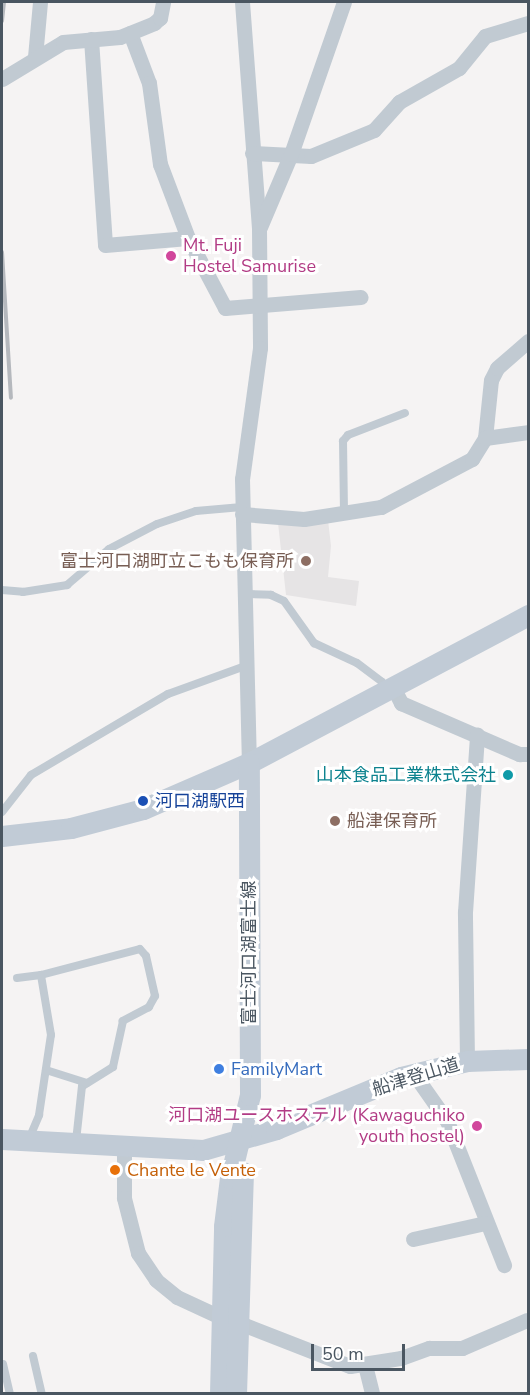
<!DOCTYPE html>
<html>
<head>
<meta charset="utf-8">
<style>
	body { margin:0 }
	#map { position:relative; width:530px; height:1395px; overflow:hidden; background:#f5f3f3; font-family:"Nunito Sans","Noto Sans JP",sans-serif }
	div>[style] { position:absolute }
	.education>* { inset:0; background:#e6e4e5 }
	.lane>* { height:8px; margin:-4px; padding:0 4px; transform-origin:4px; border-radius:4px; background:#c1cad2 }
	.street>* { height:15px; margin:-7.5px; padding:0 7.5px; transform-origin:7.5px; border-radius:7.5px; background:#c1cad2 }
	.secondary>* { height:21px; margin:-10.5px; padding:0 10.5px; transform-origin:10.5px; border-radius:10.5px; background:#c1cbd6 }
	.rail>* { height:4px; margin:-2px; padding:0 2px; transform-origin:2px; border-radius:2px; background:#b5b8bd }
	.dots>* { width:16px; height:16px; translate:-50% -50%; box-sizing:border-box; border:3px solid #fff; border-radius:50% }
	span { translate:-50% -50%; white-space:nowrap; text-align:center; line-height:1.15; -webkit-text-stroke:6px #fff; paint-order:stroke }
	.hotel-label { font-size:18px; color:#b23c85 }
	.left { translate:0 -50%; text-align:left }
	.right { translate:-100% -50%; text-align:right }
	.education-label { font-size:18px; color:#785e54 }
	.culture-label { font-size:18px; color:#0d838f }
	.transit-label { font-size:18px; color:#164399 }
	.street-label { font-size:18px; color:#4a5661 }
	.shop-label { font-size:18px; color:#366cbe }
	.food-label { font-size:18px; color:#c56008 }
	.frame { position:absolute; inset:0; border:3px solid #4a5661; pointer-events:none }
	.scale { position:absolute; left:311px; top:1344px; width:94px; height:27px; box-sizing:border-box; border:3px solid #4a5661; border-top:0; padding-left:8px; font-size:18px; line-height:21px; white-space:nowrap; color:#4a5661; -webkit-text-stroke:4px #fff; paint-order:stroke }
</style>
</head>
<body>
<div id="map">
	<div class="education">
		<i style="clip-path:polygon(328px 520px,331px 546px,328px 577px,359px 581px,356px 606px,286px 595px,278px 523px)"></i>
	</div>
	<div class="lane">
		<i style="left:344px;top:512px;width:71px;rotate:-90.8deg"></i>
		<i style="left:343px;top:441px;width:8px;rotate:-50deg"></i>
		<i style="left:348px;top:435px;width:61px;rotate:-21.1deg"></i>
		<i style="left:2px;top:590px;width:21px;rotate:5deg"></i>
		<i style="left:23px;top:592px;width:45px;rotate:-9deg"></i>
		<i style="left:67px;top:585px;width:55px;rotate:-40.6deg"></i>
		<i style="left:109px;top:549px;width:54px;rotate:-27.5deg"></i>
		<i style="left:157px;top:524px;width:41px;rotate:-18.4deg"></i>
		<i style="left:196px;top:511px;width:46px;rotate:-5deg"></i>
		<i style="left:247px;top:594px;width:24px;rotate:2deg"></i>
		<i style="left:271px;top:595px;width:14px;rotate:25deg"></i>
		<i style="left:284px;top:601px;width:52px;rotate:54.5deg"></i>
		<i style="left:314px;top:643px;width:47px;rotate:24.9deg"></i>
		<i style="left:357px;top:663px;width:31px;rotate:37deg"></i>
		<i style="left:382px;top:682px;width:8px;rotate:67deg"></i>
		<i style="left:2px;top:812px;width:47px;rotate:-51.9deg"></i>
		<i style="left:31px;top:775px;width:159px;rotate:-30.6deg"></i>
		<i style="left:168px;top:694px;width:85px;rotate:-19.9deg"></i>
		<i style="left:17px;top:978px;width:24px;rotate:-7deg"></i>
		<i style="left:41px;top:975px;width:102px;rotate:-14.7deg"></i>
		<i style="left:140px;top:949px;width:9px;rotate:49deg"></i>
		<i style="left:146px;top:956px;width:41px;rotate:77.3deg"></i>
		<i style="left:155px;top:996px;width:13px;rotate:119deg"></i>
		<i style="left:149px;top:1007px;width:30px;rotate:152deg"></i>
		<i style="left:123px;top:1021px;width:47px;rotate:102.3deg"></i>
		<i style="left:113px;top:1067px;width:36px;rotate:148deg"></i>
		<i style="left:82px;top:1086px;width:55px;rotate:96.2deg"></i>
		<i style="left:46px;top:1070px;width:43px;rotate:17.6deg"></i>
		<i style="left:29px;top:1139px;width:26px;rotate:-67deg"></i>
		<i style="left:39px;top:1115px;width:81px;rotate:-81.5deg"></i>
		<i style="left:51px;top:1035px;width:61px;rotate:-99.5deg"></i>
		<i style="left:33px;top:1356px;width:39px;rotate:77deg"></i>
		<i style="left:3px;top:1364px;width:31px;rotate:77deg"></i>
	</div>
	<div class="street">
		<i style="left:242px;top:2px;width:228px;rotate:85.7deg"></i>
		<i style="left:259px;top:229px;width:119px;rotate:89.5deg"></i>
		<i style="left:260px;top:348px;width:132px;rotate:97.8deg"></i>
		<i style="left:242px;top:479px;width:284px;rotate:88.6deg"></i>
		<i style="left:130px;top:33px;width:53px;rotate:69.2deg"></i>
		<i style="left:149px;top:83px;width:82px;rotate:82.3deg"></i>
		<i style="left:160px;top:164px;width:79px;rotate:69.3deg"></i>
		<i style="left:188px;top:238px;width:79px;rotate:62.1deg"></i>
		<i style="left:225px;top:308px;width:136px;rotate:-4.6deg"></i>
		<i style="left:91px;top:39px;width:206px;rotate:86.1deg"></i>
		<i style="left:105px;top:245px;width:83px;rotate:-4.8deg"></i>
		<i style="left:35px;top:57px;width:55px;rotate:-84.8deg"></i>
		<i style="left:2px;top:79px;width:71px;rotate:-31.2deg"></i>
		<i style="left:63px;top:42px;width:57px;rotate:-5deg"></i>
		<i style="left:120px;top:37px;width:37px;rotate:-22deg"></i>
		<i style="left:154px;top:23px;width:8px;rotate:-40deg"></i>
		<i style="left:160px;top:18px;width:16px;rotate:-79deg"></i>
		<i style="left:252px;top:153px;width:59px;rotate:2.9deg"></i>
		<i style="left:311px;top:156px;width:68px;rotate:-22.4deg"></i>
		<i style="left:374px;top:130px;width:38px;rotate:-48deg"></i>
		<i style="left:399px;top:102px;width:69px;rotate:-29.5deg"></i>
		<i style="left:459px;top:68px;width:41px;rotate:-50.9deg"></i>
		<i style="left:485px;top:36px;width:45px;rotate:-16.8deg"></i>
		<i style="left:260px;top:227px;width:79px;rotate:-67deg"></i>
		<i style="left:291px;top:154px;width:161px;rotate:-70.8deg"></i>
		<i style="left:485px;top:438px;width:58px;rotate:-84.1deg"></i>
		<i style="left:491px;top:380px;width:13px;rotate:-63deg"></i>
		<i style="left:497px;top:368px;width:41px;rotate:-41.1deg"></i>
		<i style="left:242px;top:514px;width:62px;rotate:4.6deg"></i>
		<i style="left:304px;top:519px;width:78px;rotate:-8.9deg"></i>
		<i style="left:381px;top:507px;width:103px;rotate:-27.8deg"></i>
		<i style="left:472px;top:459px;width:25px;rotate:-58deg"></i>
		<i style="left:485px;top:438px;width:43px;rotate:-7.9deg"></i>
		<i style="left:394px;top:689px;width:16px;rotate:63deg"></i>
		<i style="left:401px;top:703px;width:129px;rotate:23.4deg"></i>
		<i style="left:519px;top:754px;width:9px"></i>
		<i style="left:467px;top:1061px;width:149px;rotate:-90.8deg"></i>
		<i style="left:465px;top:912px;width:178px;rotate:-86.1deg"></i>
		<i style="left:414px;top:1074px;width:57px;rotate:54.9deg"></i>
		<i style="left:447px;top:1121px;width:155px;rotate:68.4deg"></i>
		<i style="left:124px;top:1156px;width:42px;rotate:90deg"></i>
		<i style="left:124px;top:1198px;width:57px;rotate:75.7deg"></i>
		<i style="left:138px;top:1253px;width:32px;rotate:56deg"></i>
		<i style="left:156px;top:1280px;width:27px;rotate:39deg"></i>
		<i style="left:177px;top:1297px;width:47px;rotate:24.9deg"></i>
		<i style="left:413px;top:1239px;width:74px;rotate:-12.5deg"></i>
		<i style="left:237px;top:1322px;width:121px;rotate:21.3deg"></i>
		<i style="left:350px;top:1366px;width:52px;rotate:-8.9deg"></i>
		<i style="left:401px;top:1358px;width:30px;rotate:-20deg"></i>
		<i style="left:429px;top:1348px;width:33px"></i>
		<i style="left:462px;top:1348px;width:71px;rotate:-23.3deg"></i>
		<i style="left:365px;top:1365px;width:30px;rotate:76deg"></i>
	</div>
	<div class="secondary">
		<i style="left:2px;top:836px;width:69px;rotate:-6.6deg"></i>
		<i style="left:71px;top:828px;width:74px;rotate:-14.8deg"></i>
		<i style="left:143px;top:809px;width:116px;rotate:-23.5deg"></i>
		<i style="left:249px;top:763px;width:316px;rotate:-27.9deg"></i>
		<i style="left:2px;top:1139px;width:201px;rotate:3.1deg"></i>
		<i style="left:203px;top:1150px;width:76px;rotate:-16deg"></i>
		<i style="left:276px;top:1129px;width:135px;rotate:-22.6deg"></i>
		<i style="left:401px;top:1077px;width:68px;rotate:-13.6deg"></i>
		<i style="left:467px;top:1061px;width:61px;rotate:-1.9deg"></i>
		<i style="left:220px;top:1394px;width:168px;rotate:-88.6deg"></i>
		<i style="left:224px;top:1226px;width:48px;rotate:-82.9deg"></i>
		<i style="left:230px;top:1178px;width:85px;rotate:-76.5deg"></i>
		<i style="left:250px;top:1095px;width:332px;rotate:-90.2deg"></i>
		<i style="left:236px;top:1394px;width:222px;rotate:-88.2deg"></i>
	</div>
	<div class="rail">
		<i style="left:2px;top:21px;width:19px;rotate:-84deg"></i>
		<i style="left:2px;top:252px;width:146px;rotate:86.5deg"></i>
	</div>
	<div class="dots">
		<i style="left:171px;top:256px;background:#d1479c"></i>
		<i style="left:306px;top:561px;background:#8d6e63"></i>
		<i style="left:508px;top:775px;background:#0f9aa8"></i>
		<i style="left:143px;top:801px;background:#1a4fb4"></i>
		<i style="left:335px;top:821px;background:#8d6e63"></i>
		<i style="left:219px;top:1069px;background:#3f7fe0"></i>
		<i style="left:477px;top:1126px;background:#d1479c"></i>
		<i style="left:115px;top:1170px;background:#e8710a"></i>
	</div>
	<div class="hotel-label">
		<span class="left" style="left:183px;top:256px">Mt. Fuji<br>Hostel Samurise</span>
		<span class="right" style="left:465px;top:1126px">河口湖ユースホステル (Kawaguchiko<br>youth hostel)</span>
	</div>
	<div class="education-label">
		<span class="right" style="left:294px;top:561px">富士河口湖町立こもも保育所</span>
		<span class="left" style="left:347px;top:821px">船津保育所</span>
	</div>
	<div class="culture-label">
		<span class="right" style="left:496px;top:775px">山本食品工業株式会社</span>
	</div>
	<div class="transit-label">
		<span class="left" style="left:155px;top:801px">河口湖駅西</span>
	</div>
	<div class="street-label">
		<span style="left:249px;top:953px;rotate:-90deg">富士河口湖富士線</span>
		<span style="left:416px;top:1077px;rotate:-17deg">船津登山道</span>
	</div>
	<div class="shop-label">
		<span class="left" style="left:231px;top:1069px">FamilyMart</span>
	</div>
	<div class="food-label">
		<span class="left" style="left:127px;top:1170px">Chante le Vente</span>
	</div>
	<div class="frame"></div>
	<div class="scale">50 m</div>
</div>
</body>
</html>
